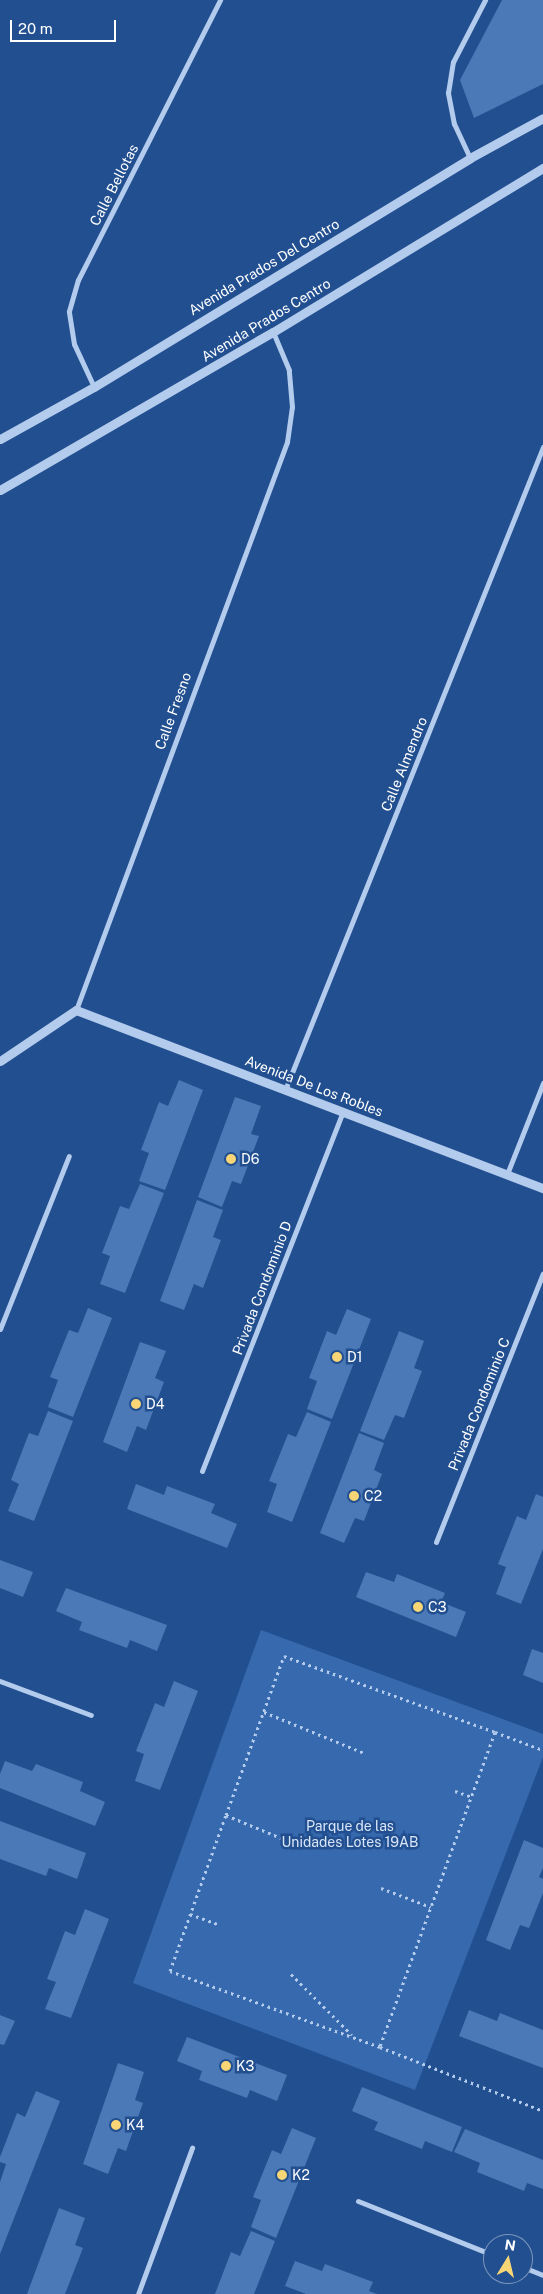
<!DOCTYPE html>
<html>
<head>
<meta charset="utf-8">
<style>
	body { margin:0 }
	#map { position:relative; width:543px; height:2294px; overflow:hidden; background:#224f90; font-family:"Public Sans",sans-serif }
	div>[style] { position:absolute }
	.green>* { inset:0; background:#3669ad }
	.building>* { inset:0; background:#4b78b7 }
	.path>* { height:3px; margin-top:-1.5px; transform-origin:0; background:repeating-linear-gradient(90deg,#b3cbec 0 2.5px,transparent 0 6.5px) }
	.minor>* { height:5px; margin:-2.5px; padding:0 2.5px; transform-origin:2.5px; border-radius:2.5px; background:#b3cbec }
	.tertiary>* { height:9px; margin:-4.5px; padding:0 4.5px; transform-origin:4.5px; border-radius:4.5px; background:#b3cbec }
	.dots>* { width:14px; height:14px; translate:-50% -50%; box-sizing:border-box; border:2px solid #224f90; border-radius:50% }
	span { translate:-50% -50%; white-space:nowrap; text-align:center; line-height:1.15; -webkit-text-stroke:5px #224f90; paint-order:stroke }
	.street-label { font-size:14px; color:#fff }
	.poi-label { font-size:14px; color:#fff }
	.left { translate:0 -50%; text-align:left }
	.park-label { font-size:14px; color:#d8e6f9 }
	.north { position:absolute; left:483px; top:2234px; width:50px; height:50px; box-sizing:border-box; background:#224f90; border:1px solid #7a95bc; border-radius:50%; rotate:9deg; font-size:14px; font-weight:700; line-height:20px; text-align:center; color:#fff }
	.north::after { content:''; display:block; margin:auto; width:18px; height:22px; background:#f8d575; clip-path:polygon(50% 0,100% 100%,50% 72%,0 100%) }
	.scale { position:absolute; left:10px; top:20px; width:106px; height:22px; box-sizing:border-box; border:2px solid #fff; border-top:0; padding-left:6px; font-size:15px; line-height:18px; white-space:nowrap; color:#fff; -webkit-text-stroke:4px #224f90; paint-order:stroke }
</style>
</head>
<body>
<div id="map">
	<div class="green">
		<i style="clip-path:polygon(261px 1630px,543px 1734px,543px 1757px,415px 2090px,133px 1983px)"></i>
	</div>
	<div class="building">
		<i style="clip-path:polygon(502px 0,543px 0,543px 84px,474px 118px,460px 80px)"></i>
		<i style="clip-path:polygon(179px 1080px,203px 1090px,165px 1190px,139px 1181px,149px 1153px,141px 1150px,159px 1102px,168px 1106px)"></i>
		<i style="clip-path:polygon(235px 1097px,261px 1106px,251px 1134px,259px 1136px,241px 1184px,232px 1181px,222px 1207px,198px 1197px)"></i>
		<i style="clip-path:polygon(140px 1184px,164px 1193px,125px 1293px,100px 1284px,110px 1256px,102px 1253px,120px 1206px,129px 1209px)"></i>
		<i style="clip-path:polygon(197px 1200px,223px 1210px,213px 1237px,221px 1240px,203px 1288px,194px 1284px,184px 1310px,160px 1301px)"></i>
		<i style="clip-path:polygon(88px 1308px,112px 1318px,73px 1417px,48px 1407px,58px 1380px,50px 1377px,69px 1330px,78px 1333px)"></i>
		<i style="clip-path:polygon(347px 1309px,371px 1319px,332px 1419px,307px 1409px,317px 1381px,309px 1378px,327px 1331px,336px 1335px)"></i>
		<i style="clip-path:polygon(399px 1331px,424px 1341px,414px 1368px,422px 1371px,404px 1418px,395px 1415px,384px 1440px,360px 1431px)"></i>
		<i style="clip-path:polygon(140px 1342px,166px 1351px,155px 1378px,164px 1382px,146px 1430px,137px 1426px,127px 1452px,103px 1442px)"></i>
		<i style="clip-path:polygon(48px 1411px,73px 1421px,34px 1521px,8px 1511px,19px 1484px,11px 1480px,29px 1433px,38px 1436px)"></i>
		<i style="clip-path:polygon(307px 1412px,331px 1422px,292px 1522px,267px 1512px,277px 1484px,269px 1481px,288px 1434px,296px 1437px)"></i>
		<i style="clip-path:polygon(359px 1433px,384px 1443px,374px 1470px,382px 1474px,364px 1521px,355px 1518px,344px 1543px,320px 1533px)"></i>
		<i style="clip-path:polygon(136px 1484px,164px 1495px,167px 1486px,215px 1504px,211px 1513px,237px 1524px,227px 1548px,127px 1509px)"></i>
		<i style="clip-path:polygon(536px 1494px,543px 1497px,543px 1549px,521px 1604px,496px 1594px,506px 1567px,498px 1564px,517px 1516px,526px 1520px)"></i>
		<i style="clip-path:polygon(0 1560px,33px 1572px,23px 1597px,0 1588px)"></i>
		<i style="clip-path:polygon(366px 1572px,394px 1582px,397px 1574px,445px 1593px,441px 1602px,466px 1612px,456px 1637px,356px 1597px)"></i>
		<i style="clip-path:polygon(66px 1588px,167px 1625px,157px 1651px,130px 1640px,127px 1648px,79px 1630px,82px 1622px,56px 1611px)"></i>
		<i style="clip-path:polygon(532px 1649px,543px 1653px,543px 1683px,523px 1675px)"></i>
		<i style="clip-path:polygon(174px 1681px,198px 1691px,160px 1790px,135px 1781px,144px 1754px,136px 1751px,155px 1703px,164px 1707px)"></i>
		<i style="clip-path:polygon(5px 1761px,32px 1771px,36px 1764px,83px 1782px,80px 1791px,105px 1802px,95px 1826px,0 1788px,0 1774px)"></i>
		<i style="clip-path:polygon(0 1821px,86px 1853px,77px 1879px,49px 1868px,46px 1876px,0 1859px)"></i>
		<i style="clip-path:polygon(524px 1840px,543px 1848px,543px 1868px,539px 1877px,543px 1879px,543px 1893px,529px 1928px,520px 1925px,510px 1950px,486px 1940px)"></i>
		<i style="clip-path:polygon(85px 1909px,109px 1919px,71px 2018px,45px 2009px,56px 1982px,47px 1979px,65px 1931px,75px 1935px)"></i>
		<i style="clip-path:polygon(469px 2010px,497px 2021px,500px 2013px,543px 2030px,543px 2068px,459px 2036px)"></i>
		<i style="clip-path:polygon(0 2015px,15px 2021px,4px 2045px,0 2044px)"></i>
		<i style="clip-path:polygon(187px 2037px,287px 2075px,277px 2101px,250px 2090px,247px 2098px,199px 2080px,202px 2071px,177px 2061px)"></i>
		<i style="clip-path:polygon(118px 2063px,144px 2072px,135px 2100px,143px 2103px,126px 2151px,118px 2148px,108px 2174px,83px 2164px)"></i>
		<i style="clip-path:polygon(362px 2087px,462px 2127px,452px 2152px,425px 2141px,422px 2149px,374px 2130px,378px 2122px,352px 2111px)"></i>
		<i style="clip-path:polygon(36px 2091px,60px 2101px,0 2254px,0 2182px,6px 2164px,0 2162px,0 2157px,17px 2113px,25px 2117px)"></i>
		<i style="clip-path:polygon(292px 2128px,316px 2138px,276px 2238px,251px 2227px,261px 2200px,253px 2197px,272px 2150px,281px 2154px)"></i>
		<i style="clip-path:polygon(465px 2129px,543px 2160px,543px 2189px,527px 2183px,524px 2191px,477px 2172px,480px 2163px,454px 2152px)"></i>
		<i style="clip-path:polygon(59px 2208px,85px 2218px,75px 2245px,83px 2248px,65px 2294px,27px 2294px)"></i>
		<i style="clip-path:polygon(251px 2231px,275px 2241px,254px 2294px,215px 2294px,231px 2252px,240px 2256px)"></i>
		<i style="clip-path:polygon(295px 2261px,322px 2271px,325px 2264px,373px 2282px,369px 2291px,377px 2294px,306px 2294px,285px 2286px)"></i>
	</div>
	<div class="path">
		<i style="left:264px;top:1712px;width:108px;rotate:22.3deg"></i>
		<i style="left:495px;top:1732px;width:51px;rotate:20.6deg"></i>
		<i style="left:455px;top:1791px;width:18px;rotate:19deg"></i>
		<i style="left:226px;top:1815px;width:169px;rotate:-70deg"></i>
		<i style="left:284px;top:1656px;width:224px;rotate:19.8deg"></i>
		<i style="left:495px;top:1732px;width:335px;rotate:110.1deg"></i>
		<i style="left:380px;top:2047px;width:223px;rotate:-160.1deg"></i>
		<i style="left:170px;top:1971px;width:166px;rotate:-70.3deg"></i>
		<i style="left:226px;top:1815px;width:73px;rotate:22.7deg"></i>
		<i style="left:381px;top:1888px;width:53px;rotate:20.8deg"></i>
		<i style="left:190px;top:1914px;width:30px;rotate:20deg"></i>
		<i style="left:291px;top:1974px;width:86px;rotate:45deg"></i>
		<i style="left:380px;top:2047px;width:175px;rotate:21.4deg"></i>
	</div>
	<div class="minor">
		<i style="left:470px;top:158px;width:38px;rotate:-115deg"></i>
		<i style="left:454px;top:124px;width:32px;rotate:-101deg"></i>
		<i style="left:448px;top:93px;width:31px;rotate:-81deg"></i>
		<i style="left:453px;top:62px;width:70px;rotate:-62.7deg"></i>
		<i style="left:94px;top:387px;width:47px;rotate:-114.9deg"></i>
		<i style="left:74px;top:344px;width:33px;rotate:-99deg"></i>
		<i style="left:69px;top:311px;width:32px;rotate:-74deg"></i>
		<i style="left:78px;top:280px;width:314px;rotate:-63.1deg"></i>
		<i style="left:76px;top:1010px;width:606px;rotate:-69.62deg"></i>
		<i style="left:287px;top:442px;width:35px;rotate:-82deg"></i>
		<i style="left:292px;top:407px;width:37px;rotate:-95deg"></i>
		<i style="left:289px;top:370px;width:41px;rotate:-112.8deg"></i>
		<i style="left:285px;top:1090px;width:693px;rotate:-68.14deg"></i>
		<i style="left:507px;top:1174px;width:98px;rotate:-68.4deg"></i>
		<i style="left:0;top:1329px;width:186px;rotate:-68.3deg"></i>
		<i style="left:202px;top:1471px;width:386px;rotate:-68.6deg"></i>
		<i style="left:436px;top:1542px;width:289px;rotate:-68.3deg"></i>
		<i style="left:0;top:1681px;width:97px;rotate:20.5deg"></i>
		<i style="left:358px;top:2201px;width:145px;rotate:21.8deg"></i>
		<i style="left:523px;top:2267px;width:22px;rotate:22deg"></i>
		<i style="left:138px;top:2294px;width:156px;rotate:-69.7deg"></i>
	</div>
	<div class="tertiary">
		<i style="left:0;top:439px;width:107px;rotate:-29deg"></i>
		<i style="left:94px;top:387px;width:440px;rotate:-31.3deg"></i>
		<i style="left:470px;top:158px;width:83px;rotate:-28.7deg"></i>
		<i style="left:0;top:490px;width:315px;rotate:-30.1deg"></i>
		<i style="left:273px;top:332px;width:316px;rotate:-31.3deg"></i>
		<i style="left:0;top:1061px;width:92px;rotate:-33.9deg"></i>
		<i style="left:76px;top:1010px;width:500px;rotate:20.9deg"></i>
	</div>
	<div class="dots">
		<i style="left:231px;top:1159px;background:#f8d575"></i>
		<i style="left:337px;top:1357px;background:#f8d575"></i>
		<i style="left:136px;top:1404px;background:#f8d575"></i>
		<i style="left:354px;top:1496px;background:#f8d575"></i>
		<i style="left:418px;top:1607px;background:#f8d575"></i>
		<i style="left:226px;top:2066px;background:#f8d575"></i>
		<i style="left:116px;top:2125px;background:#f8d575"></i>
		<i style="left:282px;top:2175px;background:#f8d575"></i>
	</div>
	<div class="street-label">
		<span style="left:114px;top:185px;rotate:-63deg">Calle Bellotas</span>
		<span style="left:264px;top:267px;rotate:-31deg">Avenida Prados Del Centro</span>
		<span style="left:266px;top:320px;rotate:-31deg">Avenida Prados Centro</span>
		<span style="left:173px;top:711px;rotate:-70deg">Calle Fresno</span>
		<span style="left:404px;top:764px;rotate:-68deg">Calle Almendro</span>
		<span style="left:314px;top:1086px;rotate:21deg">Avenida De Los Robles</span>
		<span style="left:262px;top:1288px;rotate:-69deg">Privada Condominio D</span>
		<span style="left:479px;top:1404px;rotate:-68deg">Privada Condominio C</span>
	</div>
	<div class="poi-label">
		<span class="left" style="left:241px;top:1159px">D6</span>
		<span class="left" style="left:347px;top:1357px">D1</span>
		<span class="left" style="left:146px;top:1404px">D4</span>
		<span class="left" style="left:364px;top:1496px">C2</span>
		<span class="left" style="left:428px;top:1607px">C3</span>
		<span class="left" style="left:236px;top:2066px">K3</span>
		<span class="left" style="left:126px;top:2125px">K4</span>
		<span class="left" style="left:292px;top:2175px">K2</span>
	</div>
	<div class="park-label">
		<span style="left:350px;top:1834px">Parque de las<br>Unidades Lotes 19AB</span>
	</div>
	<div class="north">N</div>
	<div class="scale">20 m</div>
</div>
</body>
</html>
